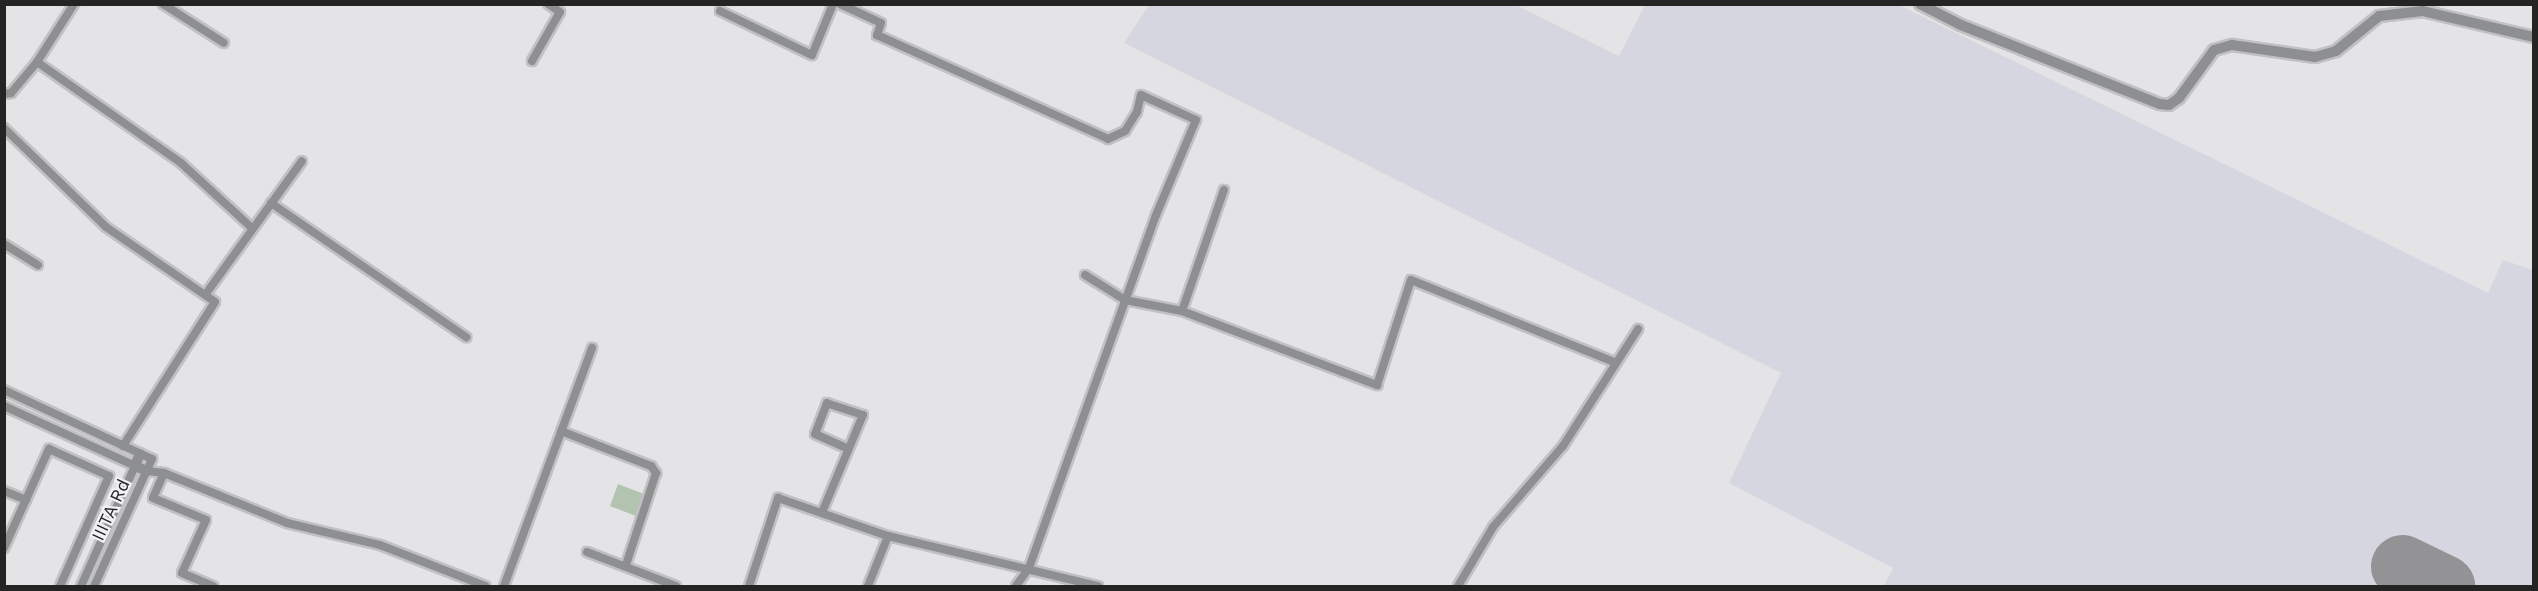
<!DOCTYPE html>
<html>
<head>
<meta charset="utf-8">
<style>
	body { margin:0 }
	#map { position:relative; width:2538px; height:591px; overflow:hidden; background:#e4e4e7; font-family:"Work Sans",sans-serif }
	div>[style] { position:absolute }
	.built>* { inset:0; background:#d6d6e1 }
	.green>* { inset:0; background:#b2c4af }
	.runway>* { height:63px; margin:-31.5px; padding:0 31.5px; transform-origin:31.5px; border-radius:31.5px; background:#939395 }
	.roads { filter:drop-shadow(2px 0 #c1c1c4) drop-shadow(-2px 0 #c1c1c4) drop-shadow(0 2px #c1c1c4) drop-shadow(0 -2px #c1c1c4) }
	.minor>* { height:8px; margin:-4px; padding:0 4px; transform-origin:4px; border-radius:4px; background:#8e8f90 }
	.tertiary>* { height:10px; margin:-5px; padding:0 5px; transform-origin:5px; border-radius:5px; background:#8e8f90 }
	span { translate:-50% -50%; white-space:nowrap; text-align:center; line-height:1.15; -webkit-text-stroke:4.5px #f1f1f5; paint-order:stroke }
	.street-label { font-size:18px; color:#242425 }
	.frame { position:absolute; inset:0; border:6px solid #242425; pointer-events:none }
</style>
</head>
<body>
<div id="map">
	<div class="built">
		<i style="clip-path:polygon(1149px 5px,1516px 5px,1619px 56px,1645px 5px,1899px 5px,2488px 293px,2503px 260px,2533px 270px,2533px 586px,1884px 586px,1893px 568px,1729px 483px,1781px 373px,1124px 43px)"></i>
	</div>
	<div class="green">
		<i style="clip-path:polygon(618px 484px,644px 494px,636px 516px,610px 506px)"></i>
	</div>
	<div class="runway">
		<i style="left:2402px;top:566px;width:46px;rotate:26deg"></i>
	</div>
	<div class="roads">
		<div class="minor">
			<i style="left:163px;top:4px;width:72px;rotate:32.6deg"></i>
			<i style="left:840px;top:4px;width:45px;rotate:24.9deg"></i>
			<i style="left:881px;top:23px;width:13px;rotate:108deg"></i>
			<i style="left:877px;top:35px;width:253px;rotate:24.2deg"></i>
			<i style="left:1108px;top:139px;width:19px;rotate:-25deg"></i>
			<i style="left:1125px;top:131px;width:22px;rotate:-58deg"></i>
			<i style="left:1137px;top:112px;width:17px;rotate:-77deg"></i>
			<i style="left:1141px;top:95px;width:60px;rotate:24.4deg"></i>
			<i style="left:1196px;top:120px;width:103px;rotate:112.8deg"></i>
			<i style="left:1156px;top:215px;width:375px;rotate:109.8deg"></i>
			<i style="left:1029px;top:568px;width:22px;rotate:126deg"></i>
			<i style="left:720px;top:11px;width:102px;rotate:25.6deg"></i>
			<i style="left:812px;top:55px;width:55px;rotate:-67.6deg"></i>
			<i style="left:532px;top:61px;width:56px;rotate:-60.3deg"></i>
			<i style="left:560px;top:12px;width:14px;rotate:-146deg"></i>
			<i style="left:37px;top:62px;width:176px;rotate:35deg"></i>
			<i style="left:181px;top:163px;width:96px;rotate:42.5deg"></i>
			<i style="left:4px;top:94px;width:7px;rotate:-8deg"></i>
			<i style="left:11px;top:93px;width:40px;rotate:-50deg"></i>
			<i style="left:37px;top:62px;width:69px;rotate:-57.5deg"></i>
			<i style="left:4px;top:128px;width:142px;rotate:44.1deg"></i>
			<i style="left:106px;top:227px;width:132px;rotate:34.5deg"></i>
			<i style="left:215px;top:302px;width:171px;rotate:122.6deg"></i>
			<i style="left:271px;top:203px;width:237px;rotate:34.5deg"></i>
			<i style="left:4px;top:244px;width:40px;rotate:32deg"></i>
			<i style="left:1085px;top:275px;width:47px;rotate:32deg"></i>
			<i style="left:1125px;top:300px;width:58px;rotate:10.9deg"></i>
			<i style="left:1182px;top:311px;width:209px;rotate:20.8deg"></i>
			<i style="left:1377px;top:385px;width:110px;rotate:-72.1deg"></i>
			<i style="left:1411px;top:280px;width:221px;rotate:22deg"></i>
			<i style="left:205px;top:295px;width:165px;rotate:-54.1deg"></i>
			<i style="left:1182px;top:311px;width:128px;rotate:-70.9deg"></i>
			<i style="left:4px;top:390px;width:163px;rotate:25deg"></i>
			<i style="left:152px;top:459px;width:140px;rotate:114.5deg"></i>
			<i style="left:4px;top:406px;width:144px;rotate:24.6deg"></i>
			<i style="left:135px;top:466px;width:132px;rotate:114.2deg"></i>
			<i style="left:561px;top:431px;width:97px;rotate:21.3deg"></i>
			<i style="left:651px;top:466px;width:9px;rotate:54deg"></i>
			<i style="left:656px;top:473px;width:97px;rotate:108.1deg"></i>
			<i style="left:147px;top:471px;width:17px;rotate:7deg"></i>
			<i style="left:164px;top:473px;width:133px;rotate:22.1deg"></i>
			<i style="left:287px;top:523px;width:96px;rotate:13.3deg"></i>
			<i style="left:380px;top:545px;width:113px;rotate:21.3deg"></i>
			<i style="left:164px;top:473px;width:27px;rotate:114deg"></i>
			<i style="left:153px;top:498px;width:57px;rotate:22.5deg"></i>
			<i style="left:206px;top:520px;width:58px;rotate:114.4deg"></i>
			<i style="left:182px;top:573px;width:34px;rotate:23deg"></i>
			<i style="left:4px;top:491px;width:24px;rotate:22deg"></i>
			<i style="left:823px;top:510px;width:103px;rotate:-67.2deg"></i>
			<i style="left:863px;top:415px;width:38px;rotate:-162deg"></i>
			<i style="left:827px;top:403px;width:33px;rotate:111deg"></i>
			<i style="left:815px;top:434px;width:35px;rotate:24deg"></i>
			<i style="left:4px;top:548px;width:109px;rotate:-65.6deg"></i>
			<i style="left:49px;top:449px;width:66px;rotate:24.2deg"></i>
			<i style="left:109px;top:476px;width:120px;rotate:114deg"></i>
			<i style="left:587px;top:552px;width:95px;rotate:20.9deg"></i>
			<i style="left:504px;top:586px;width:254px;rotate:-69.7deg"></i>
			<i style="left:749px;top:586px;width:93px;rotate:-71.8deg"></i>
			<i style="left:778px;top:498px;width:116px;rotate:19.1deg"></i>
			<i style="left:888px;top:536px;width:216px;rotate:13.4deg"></i>
			<i style="left:868px;top:586px;width:54px;rotate:-68.2deg"></i>
			<i style="left:1458px;top:586px;width:69px;rotate:-59.3deg"></i>
			<i style="left:1493px;top:527px;width:107px;rotate:-49.2deg"></i>
			<i style="left:1563px;top:446px;width:139px;rotate:-57.3deg"></i>
		</div>
		<div class="tertiary">
			<i style="left:1920px;top:4px;width:46px;rotate:27.1deg"></i>
			<i style="left:1961px;top:25px;width:214px;rotate:21.7deg"></i>
			<i style="left:2160px;top:104px;width:9px;rotate:6deg"></i>
			<i style="left:2169px;top:105px;width:12px;rotate:-35deg"></i>
			<i style="left:2179px;top:98px;width:59px;rotate:-53.9deg"></i>
			<i style="left:2214px;top:50px;width:19px;rotate:-16deg"></i>
			<i style="left:2232px;top:45px;width:84px;rotate:8.2deg"></i>
			<i style="left:2315px;top:57px;width:22px;rotate:-16deg"></i>
			<i style="left:2336px;top:51px;width:55px;rotate:-39.1deg"></i>
			<i style="left:2379px;top:16px;width:44px;rotate:-6.5deg"></i>
			<i style="left:2423px;top:11px;width:114px;rotate:13.2deg"></i>
			<i style="left:140px;top:454px;width:13px;rotate:113deg"></i>
			<i style="left:135px;top:466px;width:13px;rotate:23deg"></i>
		</div>
	</div>
	<div class="street-label">
		<span style="left:111px;top:510px;rotate:-65deg">IIITA Rd</span>
	</div>
	<div class="frame"></div>
</div>
</body>
</html>
